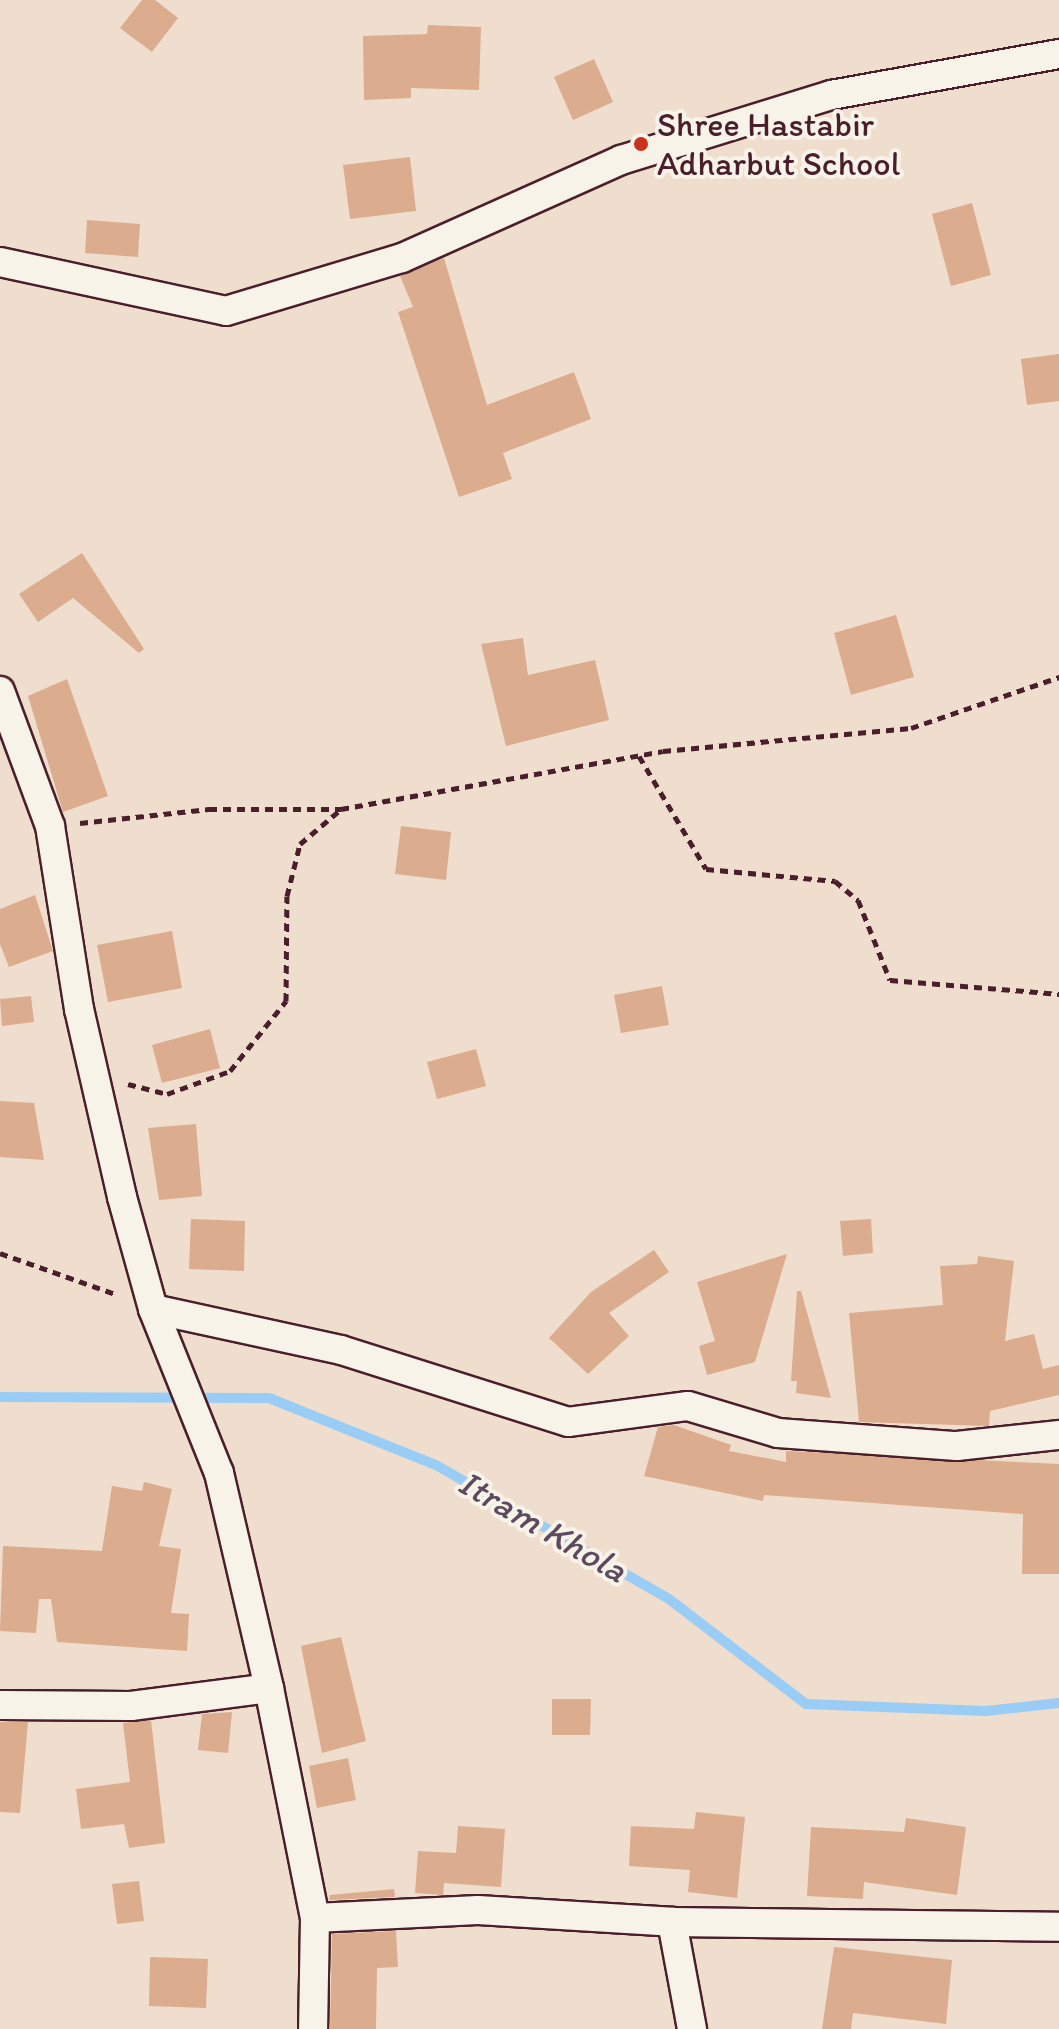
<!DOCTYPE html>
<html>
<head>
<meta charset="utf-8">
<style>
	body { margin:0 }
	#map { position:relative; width:1059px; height:2029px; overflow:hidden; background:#efdecd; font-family:Itim,sans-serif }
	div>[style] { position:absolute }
	.stream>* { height:10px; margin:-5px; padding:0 5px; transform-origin:5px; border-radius:5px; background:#99cdf6 }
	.building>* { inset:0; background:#dcac8e }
	.path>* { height:5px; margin-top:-2.5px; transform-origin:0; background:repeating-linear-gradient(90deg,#4a1f2b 0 8px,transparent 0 14px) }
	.roads { filter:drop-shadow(2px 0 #4a1f2b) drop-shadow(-2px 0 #4a1f2b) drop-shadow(0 2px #4a1f2b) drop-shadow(0 -2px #4a1f2b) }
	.minor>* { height:28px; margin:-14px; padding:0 14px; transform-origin:14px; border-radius:14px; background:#f7f3e8 }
	.dots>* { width:22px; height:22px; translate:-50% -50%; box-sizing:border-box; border:4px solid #f7f3e8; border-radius:50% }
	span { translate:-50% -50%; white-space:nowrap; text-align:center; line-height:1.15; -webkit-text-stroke:8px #f7f3e8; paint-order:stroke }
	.poi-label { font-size:34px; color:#4a1f2b }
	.left { translate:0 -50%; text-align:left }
	.water-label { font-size:36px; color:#5e4a5e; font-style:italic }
</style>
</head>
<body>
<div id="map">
	<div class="stream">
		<i style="left:0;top:1397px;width:269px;rotate:0.2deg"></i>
		<i style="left:269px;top:1398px;width:180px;rotate:21.9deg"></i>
		<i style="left:436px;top:1465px;width:269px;rotate:29.9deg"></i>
		<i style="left:669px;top:1599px;width:173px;rotate:37.5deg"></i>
		<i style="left:806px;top:1704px;width:180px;rotate:2.2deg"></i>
		<i style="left:986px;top:1711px;width:73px;rotate:-6.3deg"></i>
	</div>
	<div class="building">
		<i style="clip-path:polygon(142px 0,155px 0,178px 18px,152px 52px,120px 28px)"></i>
		<i style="clip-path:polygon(428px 25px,481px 27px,479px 90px,411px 88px,411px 98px,364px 100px,363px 36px,427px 34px)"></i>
		<i style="clip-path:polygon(594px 59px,613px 102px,573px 120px,554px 77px)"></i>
		<i style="clip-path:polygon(410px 157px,416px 211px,350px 219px,343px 165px)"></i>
		<i style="clip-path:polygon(972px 203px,991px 275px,951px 286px,932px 214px)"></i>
		<i style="clip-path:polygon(87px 220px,140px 224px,138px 257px,85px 253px)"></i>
		<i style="clip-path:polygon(444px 258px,487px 405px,574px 372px,591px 419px,503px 453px,512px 479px,459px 497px,398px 312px,413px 307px,400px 276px)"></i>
		<i style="clip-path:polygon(1059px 354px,1059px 401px,1027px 405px,1021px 359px)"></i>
		<i style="clip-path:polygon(82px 553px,144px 649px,139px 653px,73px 598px,38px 622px,19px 594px)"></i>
		<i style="clip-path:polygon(896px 615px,914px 677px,851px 695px,834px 633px)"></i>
		<i style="clip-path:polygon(523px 638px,528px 675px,595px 660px,609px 720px,506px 746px,481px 644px)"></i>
		<i style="clip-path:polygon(67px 679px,108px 796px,63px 812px,28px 696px)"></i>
		<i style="clip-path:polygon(401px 826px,451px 832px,446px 880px,395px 874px)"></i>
		<i style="clip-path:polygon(35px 895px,53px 951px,9px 967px,0 944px,0 909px)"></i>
		<i style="clip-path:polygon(172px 931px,182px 988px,108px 1002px,97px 945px)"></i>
		<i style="clip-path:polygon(662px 986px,669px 1025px,621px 1033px,614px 995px)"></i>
		<i style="clip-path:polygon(31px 996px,34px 1022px,2px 1026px,0 999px)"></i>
		<i style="clip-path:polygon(210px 1029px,220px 1068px,162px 1083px,152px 1045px)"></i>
		<i style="clip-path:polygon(476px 1049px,486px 1086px,437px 1099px,427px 1062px)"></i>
		<i style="clip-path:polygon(0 1101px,34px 1103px,44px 1160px,0 1157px)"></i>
		<i style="clip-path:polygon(196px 1124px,202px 1196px,159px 1200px,148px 1128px)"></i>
		<i style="clip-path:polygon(191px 1219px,245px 1221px,244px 1271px,189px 1269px)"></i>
		<i style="clip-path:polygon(871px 1219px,873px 1253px,843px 1256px,840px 1221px)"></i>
		<i style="clip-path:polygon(654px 1250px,669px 1272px,609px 1313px,629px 1336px,588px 1374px,549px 1338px,591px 1292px)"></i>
		<i style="clip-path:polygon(787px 1254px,755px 1362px,707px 1375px,699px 1346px,715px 1341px,697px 1282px)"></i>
		<i style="clip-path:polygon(978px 1256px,1014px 1261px,1005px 1341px,1034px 1334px,1043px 1369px,1059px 1365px,1059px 1395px,990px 1411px,989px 1426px,859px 1422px,849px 1313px,943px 1305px,940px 1266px,977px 1264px)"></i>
		<i style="clip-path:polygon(797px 1291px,801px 1291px,831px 1398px,796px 1393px,797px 1381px,791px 1381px)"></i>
		<i style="clip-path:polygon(674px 1425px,731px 1445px,729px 1451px,786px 1462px,786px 1451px,1059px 1464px,1059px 1574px,1022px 1574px,1023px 1514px,764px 1495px,763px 1501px,644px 1476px,658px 1427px)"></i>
		<i style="clip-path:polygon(144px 1482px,172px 1489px,159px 1546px,181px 1549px,171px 1613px,189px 1614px,187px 1651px,57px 1642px,51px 1599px,39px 1599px,36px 1633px,0 1631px,3px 1546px,102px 1551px,112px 1486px,142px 1491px)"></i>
		<i style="clip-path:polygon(341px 1637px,366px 1741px,322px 1753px,301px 1646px)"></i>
		<i style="clip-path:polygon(552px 1699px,591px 1699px,590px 1735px,552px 1735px)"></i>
		<i style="clip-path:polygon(232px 1712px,228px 1753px,198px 1750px,202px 1714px)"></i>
		<i style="clip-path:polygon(151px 1720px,165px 1843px,129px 1848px,124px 1824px,81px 1829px,76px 1789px,130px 1782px,123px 1723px)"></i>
		<i style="clip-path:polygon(0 1722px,28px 1722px,20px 1813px,0 1812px)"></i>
		<i style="clip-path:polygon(348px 1758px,356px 1800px,317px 1808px,309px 1766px)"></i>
		<i style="clip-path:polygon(696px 1812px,745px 1817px,737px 1898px,688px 1892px,690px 1870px,629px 1866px,631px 1826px,694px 1829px)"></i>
		<i style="clip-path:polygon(906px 1818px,966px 1827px,957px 1895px,864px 1882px,863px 1899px,807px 1896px,811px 1827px,904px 1832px)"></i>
		<i style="clip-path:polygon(458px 1826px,505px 1829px,501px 1887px,444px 1883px,443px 1895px,415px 1893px,418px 1851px,456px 1853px)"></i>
		<i style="clip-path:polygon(139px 1881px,144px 1921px,117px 1924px,112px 1884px)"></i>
		<i style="clip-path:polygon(394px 1889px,395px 1897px,329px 1900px,330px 1895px)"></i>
		<i style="clip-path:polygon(396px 1931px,398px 1967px,377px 1968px,376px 2029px,330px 2029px,332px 1934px)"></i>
		<i style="clip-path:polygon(834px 1947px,952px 1960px,946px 2024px,853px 2013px,851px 2029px,822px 2029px)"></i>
		<i style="clip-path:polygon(150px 1957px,208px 1959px,206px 2008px,149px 2006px)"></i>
	</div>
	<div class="path">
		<i style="left:639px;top:756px;width:131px;rotate:59.3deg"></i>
		<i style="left:706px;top:869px;width:130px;rotate:5.3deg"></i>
		<i style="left:835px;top:881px;width:30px;rotate:40deg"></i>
		<i style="left:858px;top:900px;width:86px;rotate:68.2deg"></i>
		<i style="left:890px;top:980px;width:170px;rotate:4.7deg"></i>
		<i style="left:80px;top:823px;width:130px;rotate:-6.2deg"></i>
		<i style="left:209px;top:809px;width:132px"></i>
		<i style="left:341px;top:809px;width:327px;rotate:-10.2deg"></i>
		<i style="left:663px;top:751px;width:249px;rotate:-5.3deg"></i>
		<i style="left:911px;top:728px;width:157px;rotate:-19deg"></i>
		<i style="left:128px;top:1084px;width:40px;rotate:14.4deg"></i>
		<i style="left:167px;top:1094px;width:67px;rotate:-20.1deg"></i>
		<i style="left:230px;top:1071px;width:90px;rotate:-51.3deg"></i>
		<i style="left:286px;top:1001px;width:105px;rotate:-89.5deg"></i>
		<i style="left:287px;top:896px;width:54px;rotate:-76deg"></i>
		<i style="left:300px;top:844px;width:52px;rotate:-40.4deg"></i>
		<i style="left:0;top:1253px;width:122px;rotate:19.6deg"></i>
	</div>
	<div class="roads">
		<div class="minor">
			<i style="left:0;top:262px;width:231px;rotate:12.2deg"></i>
			<i style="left:226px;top:311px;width:184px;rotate:-16.8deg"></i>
			<i style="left:402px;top:258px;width:240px;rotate:-24.1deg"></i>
			<i style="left:621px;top:160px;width:220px;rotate:-17.2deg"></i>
			<i style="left:831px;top:95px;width:232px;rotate:-10.2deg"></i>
			<i style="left:0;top:691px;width:144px;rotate:69.7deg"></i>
			<i style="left:50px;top:826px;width:185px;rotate:81deg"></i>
			<i style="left:79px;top:1009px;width:193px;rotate:77.1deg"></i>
			<i style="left:122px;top:1197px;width:116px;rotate:74.5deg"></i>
			<i style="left:153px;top:1309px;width:177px;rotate:68.1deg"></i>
			<i style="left:219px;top:1473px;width:221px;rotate:76.9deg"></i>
			<i style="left:269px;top:1688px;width:235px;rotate:78.7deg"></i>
			<i style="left:315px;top:1918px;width:111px;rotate:91deg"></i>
			<i style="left:153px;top:1309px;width:192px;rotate:12.3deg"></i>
			<i style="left:341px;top:1350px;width:238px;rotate:17.6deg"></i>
			<i style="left:568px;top:1422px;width:121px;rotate:-7.6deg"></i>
			<i style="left:688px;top:1406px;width:94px;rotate:16.7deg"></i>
			<i style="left:778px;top:1433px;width:179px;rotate:4.2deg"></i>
			<i style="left:957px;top:1446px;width:103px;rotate:-6.2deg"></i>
			<i style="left:0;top:1705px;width:131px;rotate:0.4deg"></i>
			<i style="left:131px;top:1706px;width:139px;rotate:-7.4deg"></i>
			<i style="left:315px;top:1918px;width:163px;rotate:-2.8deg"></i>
			<i style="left:478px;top:1910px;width:194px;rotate:3.5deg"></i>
			<i style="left:672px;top:1922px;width:387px;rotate:0.7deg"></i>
			<i style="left:672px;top:1922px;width:109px;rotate:79.4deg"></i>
		</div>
	</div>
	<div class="dots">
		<i style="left:641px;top:144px;background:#c8321e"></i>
	</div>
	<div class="poi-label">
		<span class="left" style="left:657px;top:144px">Shree Hastabir<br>Adharbut School</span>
	</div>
	<div class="water-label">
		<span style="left:543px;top:1526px;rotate:30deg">Itram Khola</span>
	</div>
</div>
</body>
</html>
